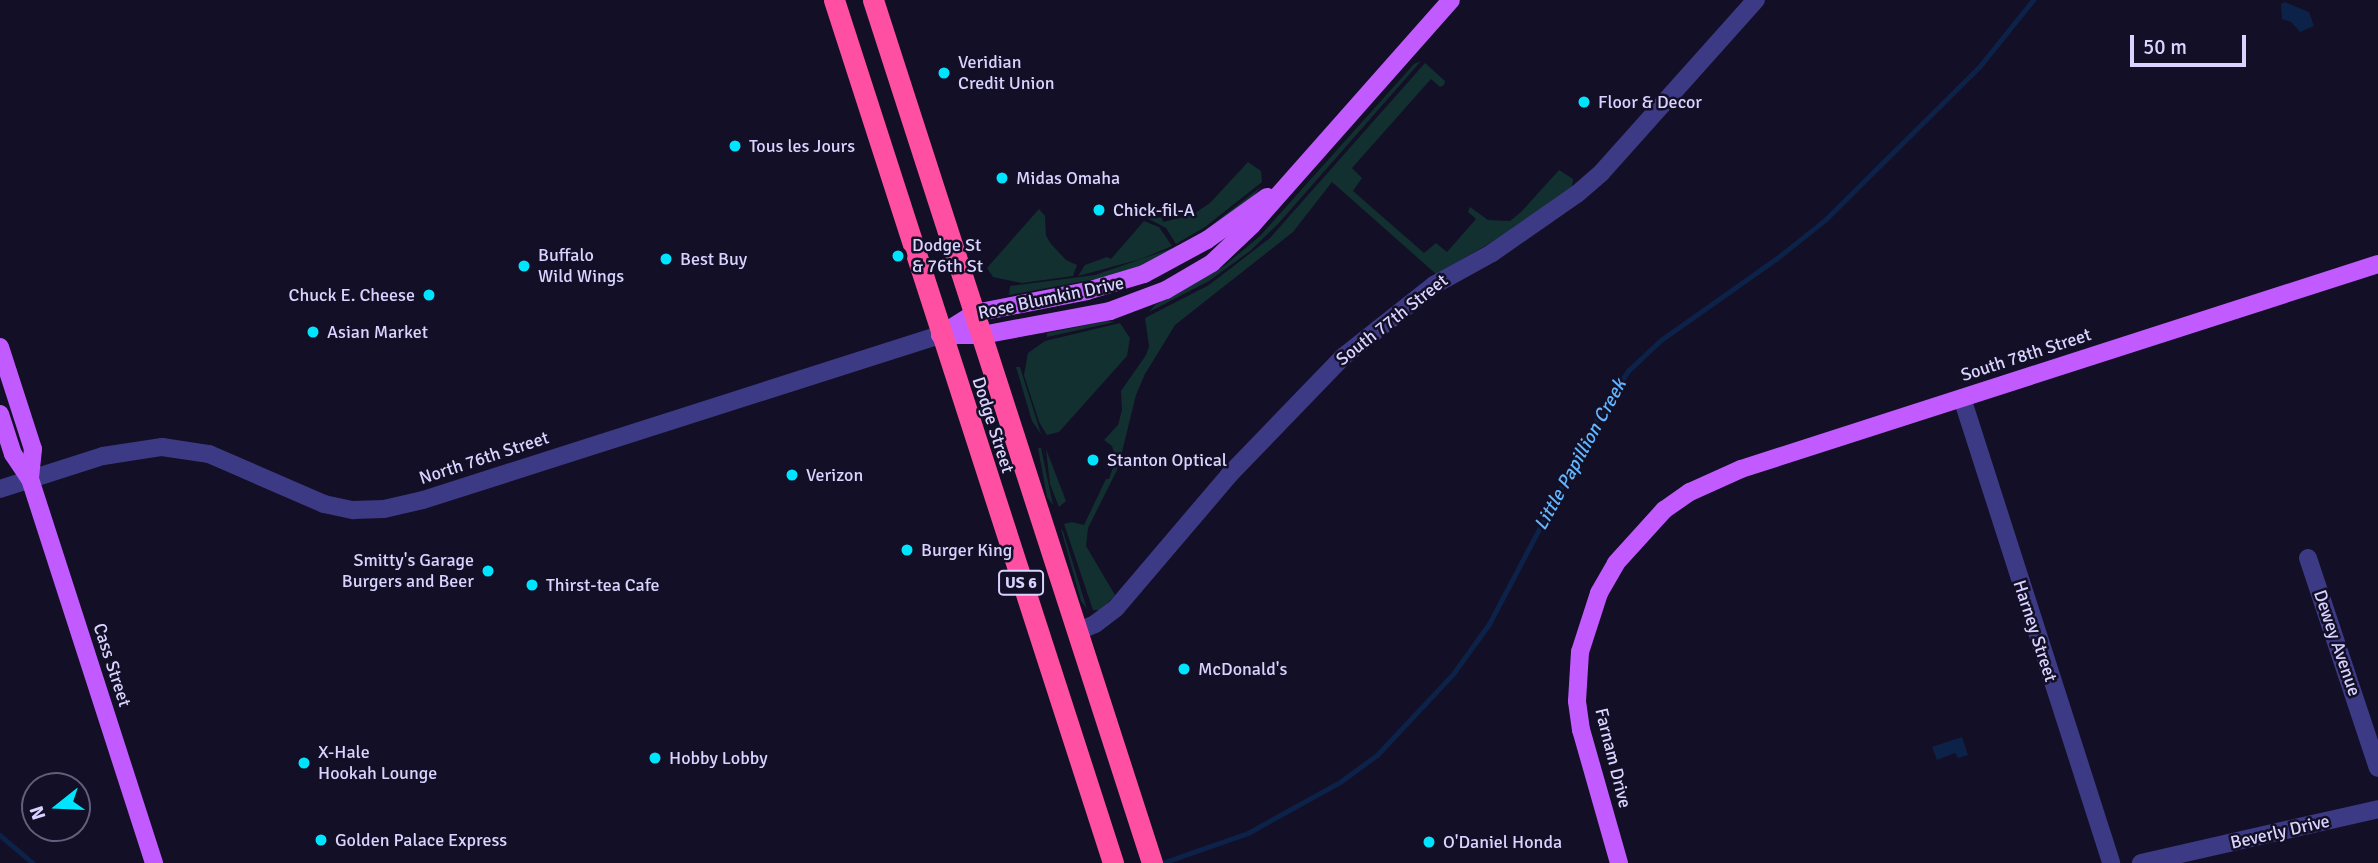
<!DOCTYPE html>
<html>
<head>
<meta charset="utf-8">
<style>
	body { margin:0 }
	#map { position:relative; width:2378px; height:863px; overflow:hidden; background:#130f26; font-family:Signika,sans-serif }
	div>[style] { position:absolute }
	.green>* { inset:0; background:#12302f }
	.water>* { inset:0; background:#0c2248 }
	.stream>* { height:4.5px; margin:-2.25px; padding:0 2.25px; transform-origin:2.25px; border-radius:2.25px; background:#0c2248 }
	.minor>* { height:18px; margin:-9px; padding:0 9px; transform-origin:9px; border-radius:9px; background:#3d3a85 }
	.major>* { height:18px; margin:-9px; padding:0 9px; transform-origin:9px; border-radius:9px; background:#c25bff }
	.highway>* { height:21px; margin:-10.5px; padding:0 10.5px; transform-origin:10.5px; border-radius:10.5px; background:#ff4fa3 }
	.dots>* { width:19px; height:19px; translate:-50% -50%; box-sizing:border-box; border:4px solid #130f26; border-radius:50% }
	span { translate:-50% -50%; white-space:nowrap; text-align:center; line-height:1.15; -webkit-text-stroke:5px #130f26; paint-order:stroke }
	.shield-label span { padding:2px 5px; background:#130f26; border:2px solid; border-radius:5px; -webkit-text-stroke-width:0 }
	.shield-label { font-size:16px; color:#d9d4ff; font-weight:700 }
	.poi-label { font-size:18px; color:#d9d4ff }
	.left { translate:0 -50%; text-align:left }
	.right { translate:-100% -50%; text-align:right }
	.street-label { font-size:18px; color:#d9d4ff }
	.water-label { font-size:19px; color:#62b6ff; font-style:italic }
	.north { position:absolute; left:21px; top:772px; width:70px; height:70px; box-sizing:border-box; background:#130f26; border:2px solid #625e7d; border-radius:50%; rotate:252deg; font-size:19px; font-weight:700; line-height:28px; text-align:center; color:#d9d4ff }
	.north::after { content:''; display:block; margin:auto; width:24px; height:32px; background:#00e5ff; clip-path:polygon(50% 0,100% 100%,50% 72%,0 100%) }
	.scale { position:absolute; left:2130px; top:35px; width:116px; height:32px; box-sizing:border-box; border:4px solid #d9d4ff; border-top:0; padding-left:9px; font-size:21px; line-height:24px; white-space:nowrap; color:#d9d4ff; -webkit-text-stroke:5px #130f26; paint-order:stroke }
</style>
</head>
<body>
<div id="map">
	<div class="green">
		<i style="clip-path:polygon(1421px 61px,1278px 224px,1250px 251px,1209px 281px,1149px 312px,1155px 305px,1224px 266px,1260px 236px,1414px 64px)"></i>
		<i style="clip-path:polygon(1425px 63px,1445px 81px,1444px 85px,1440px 87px,1431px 79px,1352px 168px,1362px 178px,1353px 191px,1424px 253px,1436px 243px,1447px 252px,1476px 219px,1468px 212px,1470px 207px,1488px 220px,1510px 221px,1521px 212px,1559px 170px,1573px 179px,1572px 187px,1504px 235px,1436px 274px,1332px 182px,1293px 232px,1175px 325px,1145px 374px,1136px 395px,1118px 468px,1088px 528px,1086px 546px,1115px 595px,1101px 610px,1093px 610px,1064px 524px,1072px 522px,1084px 525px,1106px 479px,1109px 479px,1116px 459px,1112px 446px,1104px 440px,1118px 425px,1122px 410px,1121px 391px,1146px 355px,1149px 346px,1145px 318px,1209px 285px,1270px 238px)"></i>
		<i style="clip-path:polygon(1248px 162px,1261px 171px,1262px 182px,1205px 227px,1176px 244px,1166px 228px,1147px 218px,1156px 211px,1157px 218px,1162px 217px,1163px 222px,1192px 215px,1210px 203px)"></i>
		<i style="clip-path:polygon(1262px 186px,1240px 211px,1154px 262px,1096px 279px,1009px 295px,1010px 286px,1095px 275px,1173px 248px,1203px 232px)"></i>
		<i style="clip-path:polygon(1039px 209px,1045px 216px,1046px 236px,1051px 244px,1066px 260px,1077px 265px,1073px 276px,1022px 283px,993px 277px,987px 268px)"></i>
		<i style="clip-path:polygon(1144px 221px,1159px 227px,1172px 246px,1141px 259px,1078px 276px,1085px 265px,1107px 257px,1111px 259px)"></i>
		<i style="clip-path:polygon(1107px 321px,1115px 322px,1047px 337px,1047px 333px)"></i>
		<i style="clip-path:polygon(1120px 323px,1130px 338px,1127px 356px,1059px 432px,1047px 435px,1039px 422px,1024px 375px,1028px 353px,1045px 341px)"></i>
		<i style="clip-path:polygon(1016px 367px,1020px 367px,1041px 434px,1032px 421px)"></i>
		<i style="clip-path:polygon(1038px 448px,1041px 448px,1053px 505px,1047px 497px)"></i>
		<i style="clip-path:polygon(1046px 449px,1066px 501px,1059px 507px,1050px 484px)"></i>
		<i style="clip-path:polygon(1061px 529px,1063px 531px,1087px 609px,1081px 601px)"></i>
	</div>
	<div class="water">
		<i style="clip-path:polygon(2285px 2px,2309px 12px,2314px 26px,2300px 32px,2291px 22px,2282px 19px,2281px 4px)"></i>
		<i style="clip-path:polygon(1962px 737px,1968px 755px,1958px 758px,1955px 753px,1937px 760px,1932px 747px)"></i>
	</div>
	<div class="stream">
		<i style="left:0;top:835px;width:43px;rotate:40.3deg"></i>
		<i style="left:1162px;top:863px;width:91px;rotate:-19.2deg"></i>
		<i style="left:1248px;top:833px;width:105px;rotate:-29deg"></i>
		<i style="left:1340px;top:782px;width:46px;rotate:-36.1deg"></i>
		<i style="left:1377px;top:755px;width:111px;rotate:-46.8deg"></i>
		<i style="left:1453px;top:674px;width:62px;rotate:-54.2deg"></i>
		<i style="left:1489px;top:624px;width:236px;rotate:-62.2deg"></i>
		<i style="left:1599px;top:415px;width:53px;rotate:-56.6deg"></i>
		<i style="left:1628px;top:371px;width:45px;rotate:-43.2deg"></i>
		<i style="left:1661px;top:340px;width:141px;rotate:-35.2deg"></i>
		<i style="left:1776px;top:259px;width:63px;rotate:-38.5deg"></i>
		<i style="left:1825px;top:220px;width:218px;rotate:-44.8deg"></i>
		<i style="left:1980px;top:66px;width:85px;rotate:-51.2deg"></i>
	</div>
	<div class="minor">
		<i style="left:1962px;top:398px;width:488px;rotate:72.2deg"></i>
		<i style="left:0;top:489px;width:108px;rotate:-17.8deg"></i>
		<i style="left:103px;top:456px;width:60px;rotate:-8.7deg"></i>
		<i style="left:162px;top:447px;width:48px;rotate:8.5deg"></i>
		<i style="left:209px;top:454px;width:125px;rotate:23.5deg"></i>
		<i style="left:324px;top:504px;width:30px;rotate:12deg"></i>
		<i style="left:353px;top:510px;width:31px;rotate:-2deg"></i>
		<i style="left:384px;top:509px;width:40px;rotate:-13deg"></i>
		<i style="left:423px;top:500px;width:543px;rotate:-17.7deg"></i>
		<i style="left:2308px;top:558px;width:221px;rotate:71.6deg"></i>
		<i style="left:1077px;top:632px;width:20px;rotate:-24deg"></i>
		<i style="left:1095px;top:624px;width:26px;rotate:-37deg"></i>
		<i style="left:1116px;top:608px;width:175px;rotate:-49.6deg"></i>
		<i style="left:1229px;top:475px;width:165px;rotate:-46deg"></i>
		<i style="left:1344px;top:356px;width:115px;rotate:-38.3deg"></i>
		<i style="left:1434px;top:285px;width:66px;rotate:-28.9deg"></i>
		<i style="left:1492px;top:253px;width:103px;rotate:-34.8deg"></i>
		<i style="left:1577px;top:194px;width:33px;rotate:-41deg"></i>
		<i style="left:1602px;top:172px;width:231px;rotate:-48.2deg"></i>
		<i style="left:2141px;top:863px;width:243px;rotate:-12.8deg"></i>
	</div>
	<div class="major">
		<i style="left:940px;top:335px;width:42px"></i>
		<i style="left:982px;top:335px;width:130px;rotate:-10.6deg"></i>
		<i style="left:1110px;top:311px;width:60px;rotate:-20.6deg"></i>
		<i style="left:1166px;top:290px;width:53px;rotate:-30.4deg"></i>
		<i style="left:1212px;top:263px;width:55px;rotate:-43.5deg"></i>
		<i style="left:1252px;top:225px;width:300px;rotate:-48.5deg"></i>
		<i style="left:940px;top:335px;width:41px;rotate:-32.2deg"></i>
		<i style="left:975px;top:313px;width:114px;rotate:-11.1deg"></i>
		<i style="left:1087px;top:291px;width:59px;rotate:-16.6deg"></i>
		<i style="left:1144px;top:274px;width:72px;rotate:-28.4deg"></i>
		<i style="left:1207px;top:240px;width:74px;rotate:-35.6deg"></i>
		<i style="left:0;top:347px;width:107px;rotate:72.1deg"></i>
		<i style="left:33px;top:449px;width:30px;rotate:96deg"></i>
		<i style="left:0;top:414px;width:42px;rotate:72deg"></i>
		<i style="left:13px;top:454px;width:30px;rotate:56deg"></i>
		<i style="left:30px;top:479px;width:404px;rotate:72.1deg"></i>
		<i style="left:1619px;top:863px;width:138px;rotate:-105.9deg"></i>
		<i style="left:1581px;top:730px;width:29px;rotate:-98deg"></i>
		<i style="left:1577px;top:701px;width:49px;rotate:-86.5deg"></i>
		<i style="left:1580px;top:652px;width:62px;rotate:-72.1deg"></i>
		<i style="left:1599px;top:593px;width:34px;rotate:-60deg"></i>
		<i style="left:1616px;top:563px;width:72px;rotate:-47.8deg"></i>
		<i style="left:1664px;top:510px;width:32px;rotate:-35deg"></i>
		<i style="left:1690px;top:492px;width:56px;rotate:-24.3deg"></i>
		<i style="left:1741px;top:469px;width:669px;rotate:-17.84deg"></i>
	</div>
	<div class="highway">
		<i style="left:834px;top:0;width:907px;rotate:72.08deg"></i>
		<i style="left:873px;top:0;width:907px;rotate:72.08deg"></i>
	</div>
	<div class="dots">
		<i style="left:944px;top:73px;background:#00e5ff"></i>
		<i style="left:1584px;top:102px;background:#00e5ff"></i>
		<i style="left:735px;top:146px;background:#00e5ff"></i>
		<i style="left:1002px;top:178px;background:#00e5ff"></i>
		<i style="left:1099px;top:210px;background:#00e5ff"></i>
		<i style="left:898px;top:256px;background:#00e5ff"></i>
		<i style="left:666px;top:259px;background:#00e5ff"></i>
		<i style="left:524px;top:266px;background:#00e5ff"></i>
		<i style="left:429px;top:295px;background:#00e5ff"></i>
		<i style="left:313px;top:332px;background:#00e5ff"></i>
		<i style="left:1093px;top:460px;background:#00e5ff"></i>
		<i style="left:792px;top:475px;background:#00e5ff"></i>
		<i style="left:907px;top:550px;background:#00e5ff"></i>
		<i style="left:488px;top:571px;background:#00e5ff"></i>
		<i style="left:532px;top:585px;background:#00e5ff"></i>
		<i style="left:1184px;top:669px;background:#00e5ff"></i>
		<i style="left:655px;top:758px;background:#00e5ff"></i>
		<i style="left:304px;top:763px;background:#00e5ff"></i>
		<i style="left:321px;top:840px;background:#00e5ff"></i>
		<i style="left:1429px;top:842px;background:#00e5ff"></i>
	</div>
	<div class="shield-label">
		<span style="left:1021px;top:583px">US 6</span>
	</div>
	<div class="poi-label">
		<span class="left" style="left:958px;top:73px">Veridian<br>Credit Union</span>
		<span class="left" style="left:1598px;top:102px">Floor &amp; Decor</span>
		<span class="left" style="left:749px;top:146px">Tous les Jours</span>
		<span class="left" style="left:1016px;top:178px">Midas Omaha</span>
		<span class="left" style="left:1113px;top:210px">Chick-fil-A</span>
		<span class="left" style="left:912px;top:256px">Dodge St<br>&amp; 76th St</span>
		<span class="left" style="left:538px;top:266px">Buffalo<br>Wild Wings</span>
		<span class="left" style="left:680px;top:259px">Best Buy</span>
		<span class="right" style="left:415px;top:295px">Chuck E. Cheese</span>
		<span class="left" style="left:327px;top:332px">Asian Market</span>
		<span class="left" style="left:1107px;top:460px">Stanton Optical</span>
		<span class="left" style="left:806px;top:475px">Verizon</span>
		<span class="left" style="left:921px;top:550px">Burger King</span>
		<span class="right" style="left:474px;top:571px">Smitty's Garage<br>Burgers and Beer</span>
		<span class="left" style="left:546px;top:585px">Thirst-tea Cafe</span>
		<span class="left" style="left:1198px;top:669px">McDonald's</span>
		<span class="left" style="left:318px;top:763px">X-Hale<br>Hookah Lounge</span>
		<span class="left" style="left:669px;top:758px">Hobby Lobby</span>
		<span class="left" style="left:335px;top:840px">Golden Palace Express</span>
		<span class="left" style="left:1443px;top:842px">O'Daniel Honda</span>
	</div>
	<div class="street-label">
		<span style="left:1051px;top:298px;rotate:-12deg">Rose Blumkin Drive</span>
		<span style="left:1392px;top:320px;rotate:-38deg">South 77th Street</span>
		<span style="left:2026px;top:355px;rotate:-18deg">South 78th Street</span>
		<span style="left:993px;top:425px;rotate:72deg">Dodge Street</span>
		<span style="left:484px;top:458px;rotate:-18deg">North 76th Street</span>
		<span style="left:2035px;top:631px;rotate:72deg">Harney Street</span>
		<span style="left:2337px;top:643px;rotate:71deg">Dewey Avenue</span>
		<span style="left:112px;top:665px;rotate:72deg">Cass Street</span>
		<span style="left:1613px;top:758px;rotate:76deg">Farnam Drive</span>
		<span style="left:2280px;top:832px;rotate:-13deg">Beverly Drive</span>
	</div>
	<div class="water-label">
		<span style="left:1581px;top:455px;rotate:-61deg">Little Papillion Creek</span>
	</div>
	<div class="north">N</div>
	<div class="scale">50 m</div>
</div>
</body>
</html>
